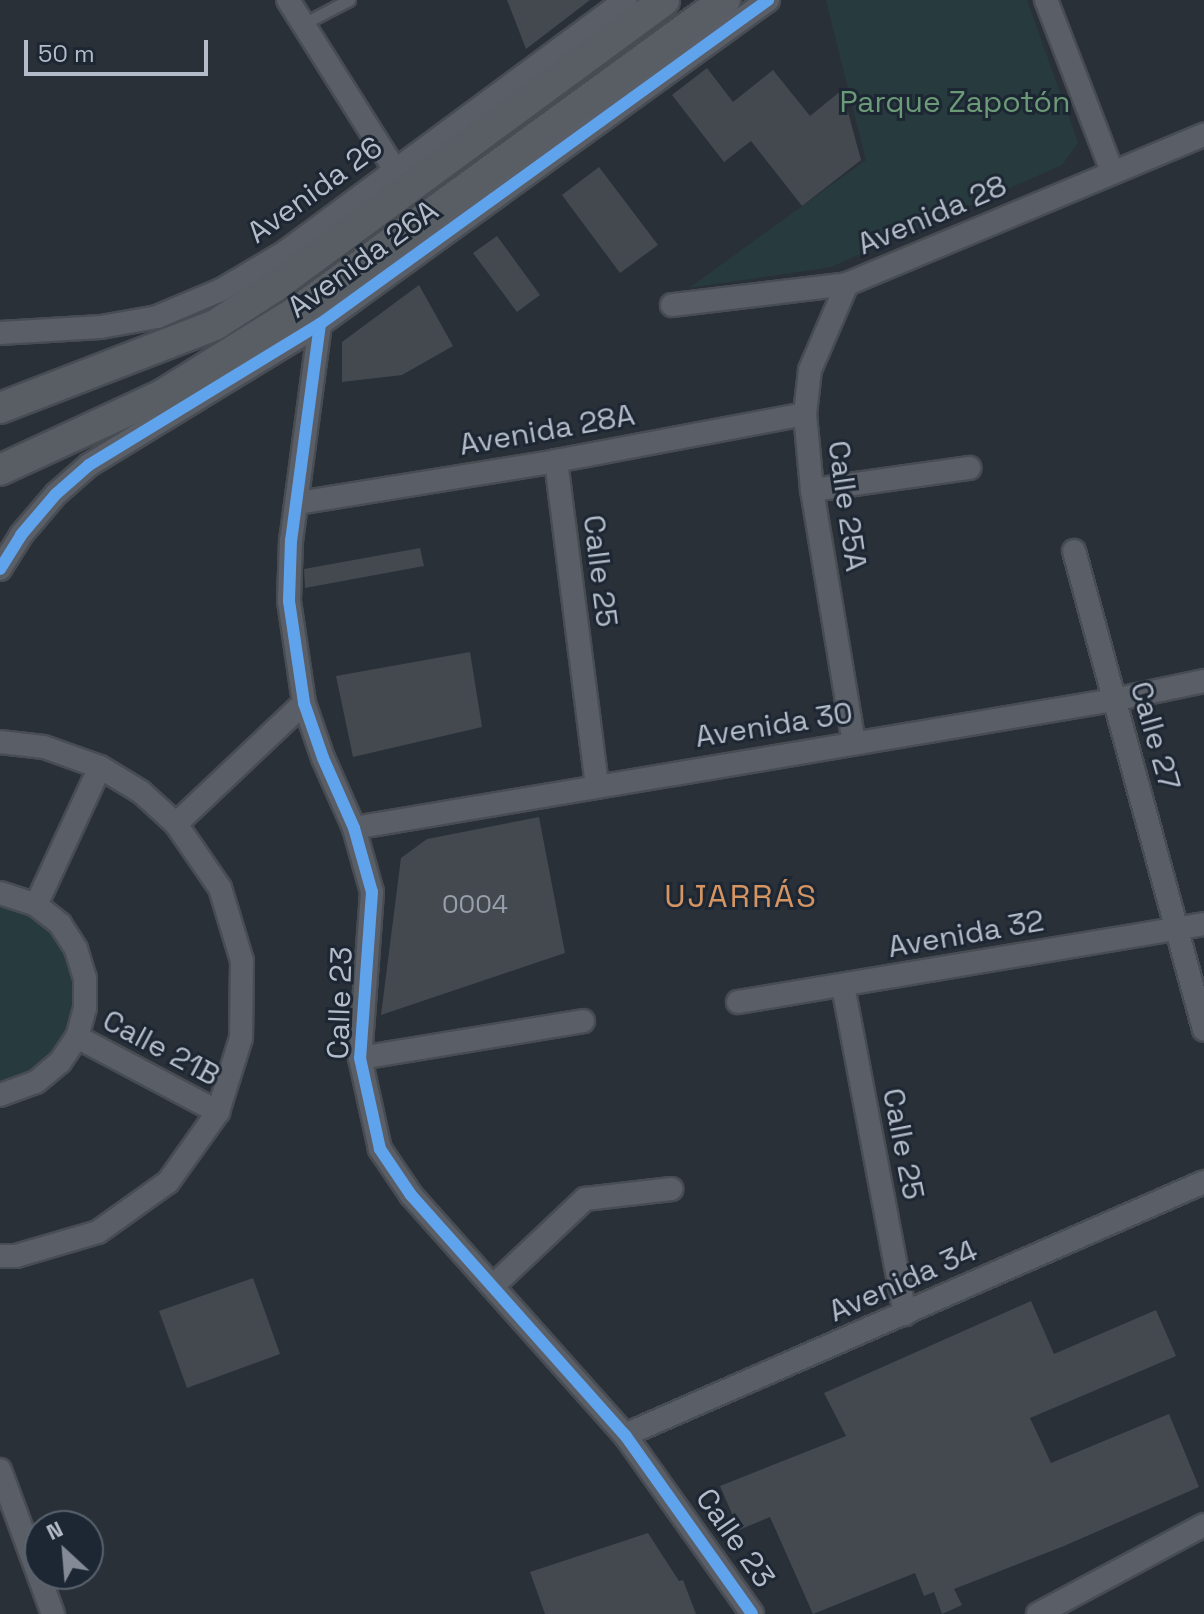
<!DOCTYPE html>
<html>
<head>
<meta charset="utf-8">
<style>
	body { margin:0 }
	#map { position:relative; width:1204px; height:1614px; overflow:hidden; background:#2a3038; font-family:"Space Grotesk",sans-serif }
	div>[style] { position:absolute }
	.green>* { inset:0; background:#273a3e }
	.building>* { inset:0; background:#444950 }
	.roads { filter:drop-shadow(2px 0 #484c53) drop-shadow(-2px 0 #484c53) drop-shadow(0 2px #484c53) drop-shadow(0 -2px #484c53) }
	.service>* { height:11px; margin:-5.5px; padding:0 5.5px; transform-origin:5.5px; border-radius:5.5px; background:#5a5e66 }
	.minor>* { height:22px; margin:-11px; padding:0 11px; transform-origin:11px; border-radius:11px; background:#5a5e66 }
	.secondary>* { height:30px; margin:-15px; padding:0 15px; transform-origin:15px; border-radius:15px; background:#595d64 }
	.cycleway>* { height:12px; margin:-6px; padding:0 6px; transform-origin:6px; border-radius:6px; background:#60a3ed }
	span { translate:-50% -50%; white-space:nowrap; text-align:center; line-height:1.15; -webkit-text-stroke:6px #1d2633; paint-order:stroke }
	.number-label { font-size:26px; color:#989fab }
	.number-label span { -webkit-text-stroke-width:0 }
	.park-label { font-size:30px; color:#6b9a76 }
	.street-label { font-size:30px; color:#b4bcc9 }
	.neighbourhood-label { font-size:32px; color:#d59563; letter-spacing:2px }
	.north { position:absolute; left:24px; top:1510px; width:80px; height:80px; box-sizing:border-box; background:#1d2633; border:2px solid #59626f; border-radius:50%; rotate:334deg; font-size:22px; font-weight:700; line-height:32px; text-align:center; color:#b4bcc9 }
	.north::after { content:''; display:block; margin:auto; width:28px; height:36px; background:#848b96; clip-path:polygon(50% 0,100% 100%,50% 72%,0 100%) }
	.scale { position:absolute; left:24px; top:40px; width:184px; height:36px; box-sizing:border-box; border:4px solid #b4bcc9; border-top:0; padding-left:10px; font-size:24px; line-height:28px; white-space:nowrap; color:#b4bcc9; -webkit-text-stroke:6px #1d2633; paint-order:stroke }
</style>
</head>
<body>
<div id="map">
	<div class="green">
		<i style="clip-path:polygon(826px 0,1027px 0,1078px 143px,1062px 165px,831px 267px,689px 288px,866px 160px)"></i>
		<i style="clip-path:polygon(0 902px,24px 910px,46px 924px,62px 944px,73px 967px,77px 992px,74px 1018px,64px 1041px,48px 1062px,28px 1077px,0 1086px)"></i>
	</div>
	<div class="building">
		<i style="clip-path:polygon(507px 0,590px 0,526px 49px)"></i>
		<i style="clip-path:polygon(707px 68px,733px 102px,773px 70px,810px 116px,842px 90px,861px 160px,802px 206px,751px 141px,724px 162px,672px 95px)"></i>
		<i style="clip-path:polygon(599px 167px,658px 245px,620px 273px,562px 195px)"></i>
		<i style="clip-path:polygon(497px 236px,540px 295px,517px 312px,473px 253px)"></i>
		<i style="clip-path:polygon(419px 285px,453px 346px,402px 375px,342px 382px,342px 342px)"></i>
		<i style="clip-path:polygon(420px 548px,424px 566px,305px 588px,304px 569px)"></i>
		<i style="clip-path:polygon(470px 652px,482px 727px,353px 757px,336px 676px)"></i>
		<i style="clip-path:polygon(539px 817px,565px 953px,381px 1015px,401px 858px,427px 839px)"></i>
		<i style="clip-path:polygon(253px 1278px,280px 1354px,187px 1388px,159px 1311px)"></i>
		<i style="clip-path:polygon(1031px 1301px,1054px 1354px,1156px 1310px,1176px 1356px,1030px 1418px,1051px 1463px,1169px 1414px,1199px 1487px,1064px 1546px,954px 1589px,962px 1605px,942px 1614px,934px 1592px,924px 1596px,915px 1573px,813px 1614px,770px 1517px,739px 1530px,720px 1486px,846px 1436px,824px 1393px)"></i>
		<i style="clip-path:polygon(648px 1533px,679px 1581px,683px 1580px,696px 1614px,545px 1614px,530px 1572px)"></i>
	</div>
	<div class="roads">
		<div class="service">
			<i style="left:303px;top:24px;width:52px;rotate:-27.6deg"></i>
		</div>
		<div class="minor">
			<i style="left:288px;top:0;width:201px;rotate:57.8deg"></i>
			<i style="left:1046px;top:0;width:183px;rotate:68.9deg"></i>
			<i style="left:847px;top:284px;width:94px;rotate:113.3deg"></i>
			<i style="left:810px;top:370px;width:44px;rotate:96.5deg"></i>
			<i style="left:805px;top:414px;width:76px;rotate:84.7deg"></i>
			<i style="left:812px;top:490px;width:256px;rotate:80.6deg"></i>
			<i style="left:672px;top:305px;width:176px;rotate:-6.8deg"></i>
			<i style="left:847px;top:284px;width:387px;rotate:-22.7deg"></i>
			<i style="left:320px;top:324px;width:218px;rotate:97.6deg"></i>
			<i style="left:291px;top:540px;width:61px;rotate:91.9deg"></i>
			<i style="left:289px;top:601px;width:103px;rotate:81.6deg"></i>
			<i style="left:304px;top:703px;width:58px;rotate:70.9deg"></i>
			<i style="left:323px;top:758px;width:77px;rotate:66.1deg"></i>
			<i style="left:354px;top:828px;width:66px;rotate:74.3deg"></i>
			<i style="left:372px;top:892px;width:166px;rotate:94.1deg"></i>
			<i style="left:360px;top:1058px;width:93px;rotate:77.6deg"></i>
			<i style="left:380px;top:1149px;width:55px;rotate:56deg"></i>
			<i style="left:411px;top:1195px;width:322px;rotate:48.3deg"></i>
			<i style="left:625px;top:1435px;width:219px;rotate:54.6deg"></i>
			<i style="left:0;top:333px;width:101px;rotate:-3.4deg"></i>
			<i style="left:101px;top:327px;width:57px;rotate:-10.1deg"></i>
			<i style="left:157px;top:317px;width:69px;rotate:-22.9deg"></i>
			<i style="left:221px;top:290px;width:74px;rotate:-30.7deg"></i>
			<i style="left:285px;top:252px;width:424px;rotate:-36.5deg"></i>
			<i style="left:556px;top:461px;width:326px;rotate:82.8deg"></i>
			<i style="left:812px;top:490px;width:159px;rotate:-8deg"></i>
			<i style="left:298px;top:503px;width:261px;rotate:-9.2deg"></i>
			<i style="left:556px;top:461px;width:253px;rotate:-10.7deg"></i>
			<i style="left:1074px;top:551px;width:496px;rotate:74.8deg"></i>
			<i style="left:0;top:569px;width:40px;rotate:-58deg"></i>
			<i style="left:21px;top:535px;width:54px;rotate:-49.5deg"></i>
			<i style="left:56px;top:494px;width:44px;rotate:-41.3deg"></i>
			<i style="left:89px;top:465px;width:271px;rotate:-31.4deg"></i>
			<i style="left:320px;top:324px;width:553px;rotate:-35.87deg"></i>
			<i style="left:0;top:742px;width:44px;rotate:6.5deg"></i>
			<i style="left:44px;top:747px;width:59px;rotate:19.7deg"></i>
			<i style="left:100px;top:767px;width:48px;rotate:31.4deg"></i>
			<i style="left:141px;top:792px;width:47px;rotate:42.4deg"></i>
			<i style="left:176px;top:824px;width:78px;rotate:55.5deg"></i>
			<i style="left:220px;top:888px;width:76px;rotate:73.2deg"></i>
			<i style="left:242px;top:961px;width:77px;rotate:90.7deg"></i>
			<i style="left:241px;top:1038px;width:77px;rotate:107.3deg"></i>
			<i style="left:218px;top:1112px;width:86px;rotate:125.5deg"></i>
			<i style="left:168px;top:1182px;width:86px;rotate:144.5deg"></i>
			<i style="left:98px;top:1232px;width:85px;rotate:163.7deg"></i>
			<i style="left:16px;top:1256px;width:16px;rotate:180deg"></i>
			<i style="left:176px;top:824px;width:176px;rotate:-43.4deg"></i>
			<i style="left:354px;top:828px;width:770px;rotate:-9.57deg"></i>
			<i style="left:1113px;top:700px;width:93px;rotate:-11.8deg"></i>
			<i style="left:0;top:893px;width:38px;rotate:18deg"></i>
			<i style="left:36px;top:905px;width:31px;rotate:38deg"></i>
			<i style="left:60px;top:924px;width:30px;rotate:57deg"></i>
			<i style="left:76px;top:949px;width:30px;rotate:73deg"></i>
			<i style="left:85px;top:978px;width:30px;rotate:90deg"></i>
			<i style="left:85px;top:1008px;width:30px;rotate:105deg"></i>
			<i style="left:77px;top:1037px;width:30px;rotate:124deg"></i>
			<i style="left:60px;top:1062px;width:31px;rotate:140deg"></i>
			<i style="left:36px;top:1082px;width:38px;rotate:160deg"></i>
			<i style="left:36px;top:905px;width:152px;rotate:-65.1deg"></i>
			<i style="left:843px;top:986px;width:334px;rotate:79.3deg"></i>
			<i style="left:738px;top:1002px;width:472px;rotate:-9.5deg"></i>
			<i style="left:77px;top:1037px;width:160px;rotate:28deg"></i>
			<i style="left:360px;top:1058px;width:226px;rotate:-9.4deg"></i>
			<i style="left:493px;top:1286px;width:127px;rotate:-43.4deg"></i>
			<i style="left:585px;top:1199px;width:87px;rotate:-6.6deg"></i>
			<i style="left:625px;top:1435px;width:632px;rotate:-23.6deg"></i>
			<i style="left:0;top:1470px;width:153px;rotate:69.8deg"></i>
			<i style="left:1038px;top:1614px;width:188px;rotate:-28.2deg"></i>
		</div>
		<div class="secondary">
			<i style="left:0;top:408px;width:230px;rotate:-21.1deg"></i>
			<i style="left:215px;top:325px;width:70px;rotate:-32.8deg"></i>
			<i style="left:274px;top:287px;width:484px;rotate:-36.3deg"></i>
			<i style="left:0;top:470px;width:179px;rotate:-24.8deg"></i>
			<i style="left:162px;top:395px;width:161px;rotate:-31.8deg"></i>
			<i style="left:299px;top:310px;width:527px;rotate:-36.04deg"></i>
		</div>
	</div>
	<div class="cycleway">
		<i style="left:320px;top:324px;width:218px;rotate:97.6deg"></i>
		<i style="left:291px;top:540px;width:61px;rotate:91.9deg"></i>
		<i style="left:289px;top:601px;width:103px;rotate:81.6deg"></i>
		<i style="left:304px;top:703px;width:58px;rotate:70.9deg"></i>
		<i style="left:323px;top:758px;width:77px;rotate:66.1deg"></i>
		<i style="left:354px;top:828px;width:66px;rotate:74.3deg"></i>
		<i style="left:372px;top:892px;width:166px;rotate:94.1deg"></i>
		<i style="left:360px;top:1058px;width:93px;rotate:77.6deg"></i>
		<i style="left:380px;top:1149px;width:55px;rotate:56deg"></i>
		<i style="left:411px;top:1195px;width:322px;rotate:48.3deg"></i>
		<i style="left:625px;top:1435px;width:219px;rotate:54.6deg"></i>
		<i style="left:0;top:569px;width:40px;rotate:-58deg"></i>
		<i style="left:21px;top:535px;width:54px;rotate:-49.5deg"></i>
		<i style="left:56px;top:494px;width:44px;rotate:-41.3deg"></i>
		<i style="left:89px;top:465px;width:271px;rotate:-31.4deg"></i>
		<i style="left:320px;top:324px;width:553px;rotate:-35.87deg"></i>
	</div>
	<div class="number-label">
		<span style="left:475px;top:905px">0004</span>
	</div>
	<div class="park-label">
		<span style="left:955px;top:102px">Parque Zapotón</span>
	</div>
	<div class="street-label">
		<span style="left:315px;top:190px;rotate:-36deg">Avenida 26</span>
		<span style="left:932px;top:215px;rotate:-23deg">Avenida 28</span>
		<span style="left:363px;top:259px;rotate:-36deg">Avenida 26A</span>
		<span style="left:547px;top:430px;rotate:-10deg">Avenida 28A</span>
		<span style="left:847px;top:506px;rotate:82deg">Calle 25A</span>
		<span style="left:600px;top:571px;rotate:83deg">Calle 25</span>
		<span style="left:774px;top:725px;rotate:-9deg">Avenida 30</span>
		<span style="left:1155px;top:736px;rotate:74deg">Calle 27</span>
		<span style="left:966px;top:934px;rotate:-10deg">Avenida 32</span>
		<span style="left:340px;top:1003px;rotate:-88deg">Calle 23</span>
		<span style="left:161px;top:1048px;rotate:28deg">Calle 21B</span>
		<span style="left:903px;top:1144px;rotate:79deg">Calle 25</span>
		<span style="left:903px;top:1281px;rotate:-24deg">Avenida 34</span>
		<span style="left:735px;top:1538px;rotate:55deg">Calle 23</span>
	</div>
	<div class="neighbourhood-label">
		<span style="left:741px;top:896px">UJARRÁS</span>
	</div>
	<div class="north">N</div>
	<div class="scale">50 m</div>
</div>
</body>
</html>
